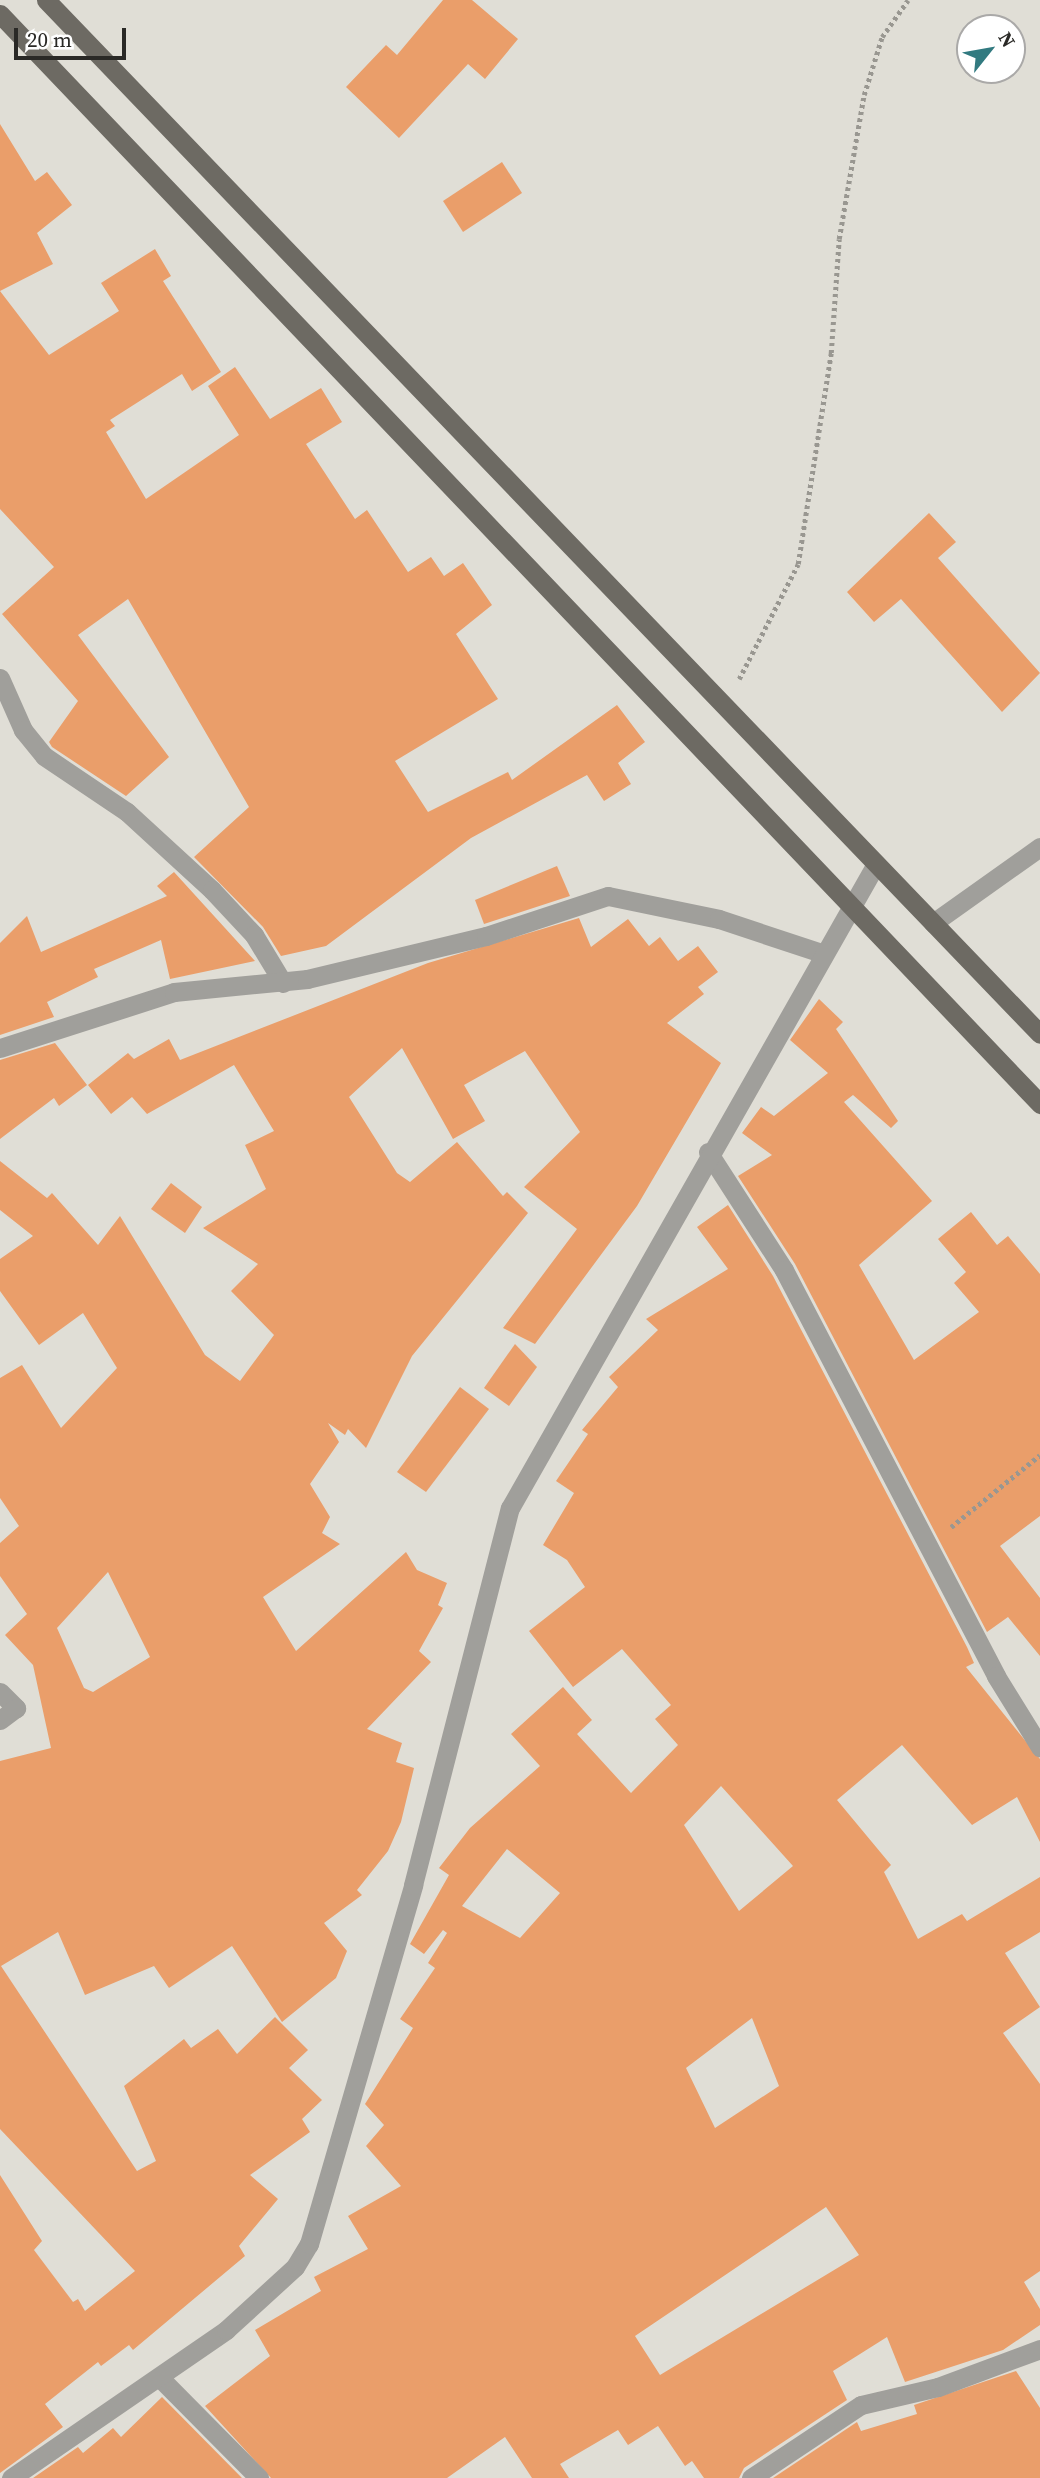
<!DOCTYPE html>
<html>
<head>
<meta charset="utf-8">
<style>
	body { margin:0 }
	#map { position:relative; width:1040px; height:2478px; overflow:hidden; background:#e0ded6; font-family:"Source Serif 4",serif }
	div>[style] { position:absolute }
	.building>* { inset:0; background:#ea9e6a }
	.path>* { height:4.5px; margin-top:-2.25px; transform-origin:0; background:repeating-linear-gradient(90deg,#999791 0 3.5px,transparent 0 7px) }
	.minor>* { height:19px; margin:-9.5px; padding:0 9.5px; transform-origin:9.5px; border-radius:9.5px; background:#a09f9b }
	.primary>* { height:19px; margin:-9.5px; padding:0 9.5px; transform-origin:9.5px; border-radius:9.5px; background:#6d6a63 }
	span { translate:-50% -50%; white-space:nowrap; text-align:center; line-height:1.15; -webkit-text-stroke:5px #fff; paint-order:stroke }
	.north { position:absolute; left:956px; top:14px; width:70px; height:70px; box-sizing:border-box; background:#fff; border:2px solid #aaa9a8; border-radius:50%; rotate:59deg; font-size:19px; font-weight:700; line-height:28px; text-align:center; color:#2a2926 }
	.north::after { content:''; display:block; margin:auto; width:24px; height:32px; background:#327a80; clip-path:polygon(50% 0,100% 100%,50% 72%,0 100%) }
	.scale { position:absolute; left:14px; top:28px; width:112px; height:32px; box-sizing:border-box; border:4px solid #2a2926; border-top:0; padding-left:9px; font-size:21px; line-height:24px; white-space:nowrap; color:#2a2926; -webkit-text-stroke:5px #fff; paint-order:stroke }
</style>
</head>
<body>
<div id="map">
	<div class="building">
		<i style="clip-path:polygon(443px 0,472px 0,518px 39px,485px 79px,468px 64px,399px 138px,346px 87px,386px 45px,397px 55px)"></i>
		<i style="clip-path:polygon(0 124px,35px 181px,47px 172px,72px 205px,37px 233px,53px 264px,0 291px,49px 355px,119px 311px,101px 283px,155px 249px,171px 276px,163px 281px,221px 372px,192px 391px,182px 374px,110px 420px,115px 426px,106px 432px,146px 499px,239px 435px,208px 386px,235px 367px,270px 419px,321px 388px,342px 422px,306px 444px,355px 519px,367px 510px,408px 572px,431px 557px,444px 576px,463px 563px,492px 605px,456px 634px,498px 699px,395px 761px,428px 812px,508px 772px,512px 780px,617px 705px,645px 742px,618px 763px,631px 784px,604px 801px,587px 775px,471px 838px,326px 946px,281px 956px,263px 927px,194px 857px,249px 807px,128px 599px,78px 635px,169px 757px,126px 796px,52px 747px,49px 742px,78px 701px,2px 614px,54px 567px,0 509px)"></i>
		<i style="clip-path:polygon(502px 162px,522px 193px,463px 232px,443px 201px)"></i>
		<i style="clip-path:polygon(929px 513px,956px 542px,938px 558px,1040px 673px,1002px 712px,901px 599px,874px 622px,847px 592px)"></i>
		<i style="clip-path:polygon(557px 866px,570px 896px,484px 924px,475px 900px)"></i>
		<i style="clip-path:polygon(174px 872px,255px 961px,170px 979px,161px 940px,94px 969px,98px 977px,47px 1002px,54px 1017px,0 1035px,0 943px,27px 916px,41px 952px,167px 896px,157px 886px)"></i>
		<i style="clip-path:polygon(evenodd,579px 918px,591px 947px,628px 919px,649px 946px,660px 937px,678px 961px,698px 946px,718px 972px,698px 987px,704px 994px,667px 1023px,721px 1063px,637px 1206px,535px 1344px,503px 1328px,577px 1229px,524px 1187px,580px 1132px,525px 1051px,464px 1085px,485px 1121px,453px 1139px,402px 1048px,349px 1097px,397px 1173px,410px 1182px,457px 1142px,503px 1196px,507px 1192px,528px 1213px,412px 1356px,366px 1448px,348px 1429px,345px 1435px,328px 1423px,339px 1442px,310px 1484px,330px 1517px,322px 1533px,340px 1544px,263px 1597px,296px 1651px,406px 1552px,417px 1570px,447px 1583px,438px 1605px,443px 1608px,419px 1651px,431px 1662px,367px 1729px,402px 1743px,396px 1762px,414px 1768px,401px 1822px,388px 1851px,357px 1890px,362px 1895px,324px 1923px,347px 1951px,336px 1978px,282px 2022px,232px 1946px,169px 1988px,154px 1966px,85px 1995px,58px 1932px,1px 1966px,137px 2171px,156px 2161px,124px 2086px,184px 2039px,191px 2048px,218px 2029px,237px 2054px,275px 2017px,308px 2050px,289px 2068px,322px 2100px,302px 2119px,310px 2132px,250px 2175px,278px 2199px,239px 2246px,245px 2256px,133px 2350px,129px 2345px,101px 2366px,98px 2362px,45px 2404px,63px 2427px,0 2473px,0 2175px,42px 2241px,34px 2250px,73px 2302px,78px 2299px,85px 2311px,135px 2271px,0 2129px,0 1761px,51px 1748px,33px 1665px,5px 1635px,27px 1614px,0 1576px,0 1543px,19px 1526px,0 1498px,0 1378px,22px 1365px,61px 1428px,117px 1368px,83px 1313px,39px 1345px,0 1291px,0 1259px,33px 1236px,0 1210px,0 1161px,47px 1198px,52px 1193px,98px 1245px,120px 1216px,205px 1355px,240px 1381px,274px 1335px,231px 1291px,258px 1264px,203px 1228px,266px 1189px,245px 1145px,274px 1131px,234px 1065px,147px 1114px,132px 1097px,111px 1114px,88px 1085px,128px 1053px,134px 1059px,169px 1039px,180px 1060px,428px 963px,579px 918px,108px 1572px,150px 1657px,93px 1692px,84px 1688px,57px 1628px,108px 1572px)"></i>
		<i style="clip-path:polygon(819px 999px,843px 1022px,836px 1029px,898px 1121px,891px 1128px,853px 1095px,844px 1102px,932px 1201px,859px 1265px,914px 1360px,979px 1312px,954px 1283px,966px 1272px,938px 1239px,971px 1212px,997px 1245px,1008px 1236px,1040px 1274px,1040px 1516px,1000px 1546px,1040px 1598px,1040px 1656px,1008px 1617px,987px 1632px,795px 1264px,738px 1176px,772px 1155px,742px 1133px,761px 1107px,774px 1116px,828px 1073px,790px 1040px)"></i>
		<i style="clip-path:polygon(55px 1043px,87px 1085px,59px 1106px,54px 1098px,0 1139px,0 1060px)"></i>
		<i style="clip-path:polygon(171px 1183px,202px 1207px,185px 1233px,151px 1209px)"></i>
		<i style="clip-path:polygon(evenodd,728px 1205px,773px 1276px,967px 1647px,974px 1663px,966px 1667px,1040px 1759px,1040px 1842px,1017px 1797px,972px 1825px,902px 1745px,837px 1800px,891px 1865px,884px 1872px,918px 1939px,962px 1914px,967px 1921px,1040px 1877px,1040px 1932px,1005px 1953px,1040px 2007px,1003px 2033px,1040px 2084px,1040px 2271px,1024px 2282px,1040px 2309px,1040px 2325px,1003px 2350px,905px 2382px,887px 2337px,833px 2371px,847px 2400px,744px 2468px,739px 2478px,704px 2478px,692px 2461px,685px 2466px,658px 2426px,628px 2445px,618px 2430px,560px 2464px,569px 2478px,532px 2478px,505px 2437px,447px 2478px,271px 2478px,205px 2406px,270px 2356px,255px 2330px,321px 2291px,314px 2277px,368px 2249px,348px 2216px,401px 2186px,366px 2146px,384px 2125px,365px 2104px,413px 2028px,400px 2019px,435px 1968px,428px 1963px,447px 1933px,443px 1930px,424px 1954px,410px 1944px,449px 1875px,439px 1868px,470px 1828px,540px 1766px,511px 1734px,563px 1687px,592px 1720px,577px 1734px,631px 1793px,678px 1745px,655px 1719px,671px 1705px,622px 1649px,573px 1687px,529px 1631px,585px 1587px,567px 1560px,543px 1545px,574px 1493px,556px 1481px,588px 1434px,582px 1430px,618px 1387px,609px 1377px,658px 1330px,646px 1319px,728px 1269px,697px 1227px,728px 1205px,721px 1786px,793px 1866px,739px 1911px,684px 1825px,721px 1786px,728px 1205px,507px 1849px,560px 1893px,520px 1938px,462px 1906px,507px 1849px,728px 1205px,752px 2018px,779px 2086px,715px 2128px,686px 2068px,752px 2018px,728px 1205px,826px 2207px,859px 2255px,660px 2375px,635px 2336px,826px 2207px)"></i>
		<i style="clip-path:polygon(515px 1344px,537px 1367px,509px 1406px,484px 1388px)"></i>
		<i style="clip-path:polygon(460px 1387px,489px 1409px,426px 1492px,397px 1472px)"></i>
		<i style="clip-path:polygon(1016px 2371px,1040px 2408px,1040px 2478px,773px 2478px,857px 2422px,861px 2431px,917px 2414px,914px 2405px)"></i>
		<i style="clip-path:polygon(162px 2397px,242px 2478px,33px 2478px,78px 2447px,83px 2453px,113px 2428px,121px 2437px)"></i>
	</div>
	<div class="path">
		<i style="left:739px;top:679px;width:129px;rotate:-62.8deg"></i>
		<i style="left:798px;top:564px;width:214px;rotate:-81.1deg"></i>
		<i style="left:831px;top:353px;width:114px;rotate:-86deg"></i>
		<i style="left:839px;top:239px;width:146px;rotate:-80.2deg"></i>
		<i style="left:864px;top:95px;width:61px;rotate:-72.8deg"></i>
		<i style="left:882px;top:37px;width:45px;rotate:-54.9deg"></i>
		<i style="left:951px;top:1527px;width:114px;rotate:-39deg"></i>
	</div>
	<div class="minor">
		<i style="left:0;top:678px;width:57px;rotate:66.1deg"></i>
		<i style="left:23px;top:730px;width:33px;rotate:51deg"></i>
		<i style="left:44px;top:756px;width:100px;rotate:34deg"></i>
		<i style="left:127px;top:812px;width:115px;rotate:42.5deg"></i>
		<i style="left:212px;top:890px;width:62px;rotate:47deg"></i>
		<i style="left:254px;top:935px;width:56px;rotate:58.9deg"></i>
		<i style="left:933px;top:923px;width:131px;rotate:-35.4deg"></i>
		<i style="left:0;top:1048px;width:183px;rotate:-17.8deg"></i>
		<i style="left:174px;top:992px;width:134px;rotate:-5.6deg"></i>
		<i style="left:307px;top:979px;width:184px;rotate:-13.5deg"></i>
		<i style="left:486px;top:936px;width:128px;rotate:-18.2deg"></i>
		<i style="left:608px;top:896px;width:113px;rotate:11.7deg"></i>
		<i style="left:719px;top:919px;width:108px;rotate:18.4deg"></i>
		<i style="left:708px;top:1152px;width:140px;rotate:57.2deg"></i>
		<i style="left:784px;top:1270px;width:458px;rotate:62.4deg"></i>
		<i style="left:996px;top:1676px;width:84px;rotate:58.2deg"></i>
		<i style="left:0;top:1692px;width:23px;rotate:45deg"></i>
		<i style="left:16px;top:1708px;width:20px;rotate:143deg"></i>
		<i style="left:160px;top:2378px;width:141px;rotate:45.3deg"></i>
		<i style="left:11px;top:2478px;width:261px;rotate:-34.5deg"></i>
		<i style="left:226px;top:2330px;width:93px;rotate:-42.4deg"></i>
		<i style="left:295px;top:2267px;width:27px;rotate:-59deg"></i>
		<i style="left:309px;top:2244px;width:374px;rotate:-73.8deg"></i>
		<i style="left:413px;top:1885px;width:389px;rotate:-75.6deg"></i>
		<i style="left:510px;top:1508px;width:741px;rotate:-60.39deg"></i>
		<i style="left:751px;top:2478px;width:132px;rotate:-33.6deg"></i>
		<i style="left:861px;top:2405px;width:79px;rotate:-13.2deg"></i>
		<i style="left:938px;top:2387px;width:109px;rotate:-20.4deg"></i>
	</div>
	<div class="primary">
		<i style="left:46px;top:0;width:1434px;rotate:46.13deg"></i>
		<i style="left:0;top:14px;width:1507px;rotate:46.34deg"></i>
	</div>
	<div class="north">N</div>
	<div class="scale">20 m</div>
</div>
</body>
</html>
